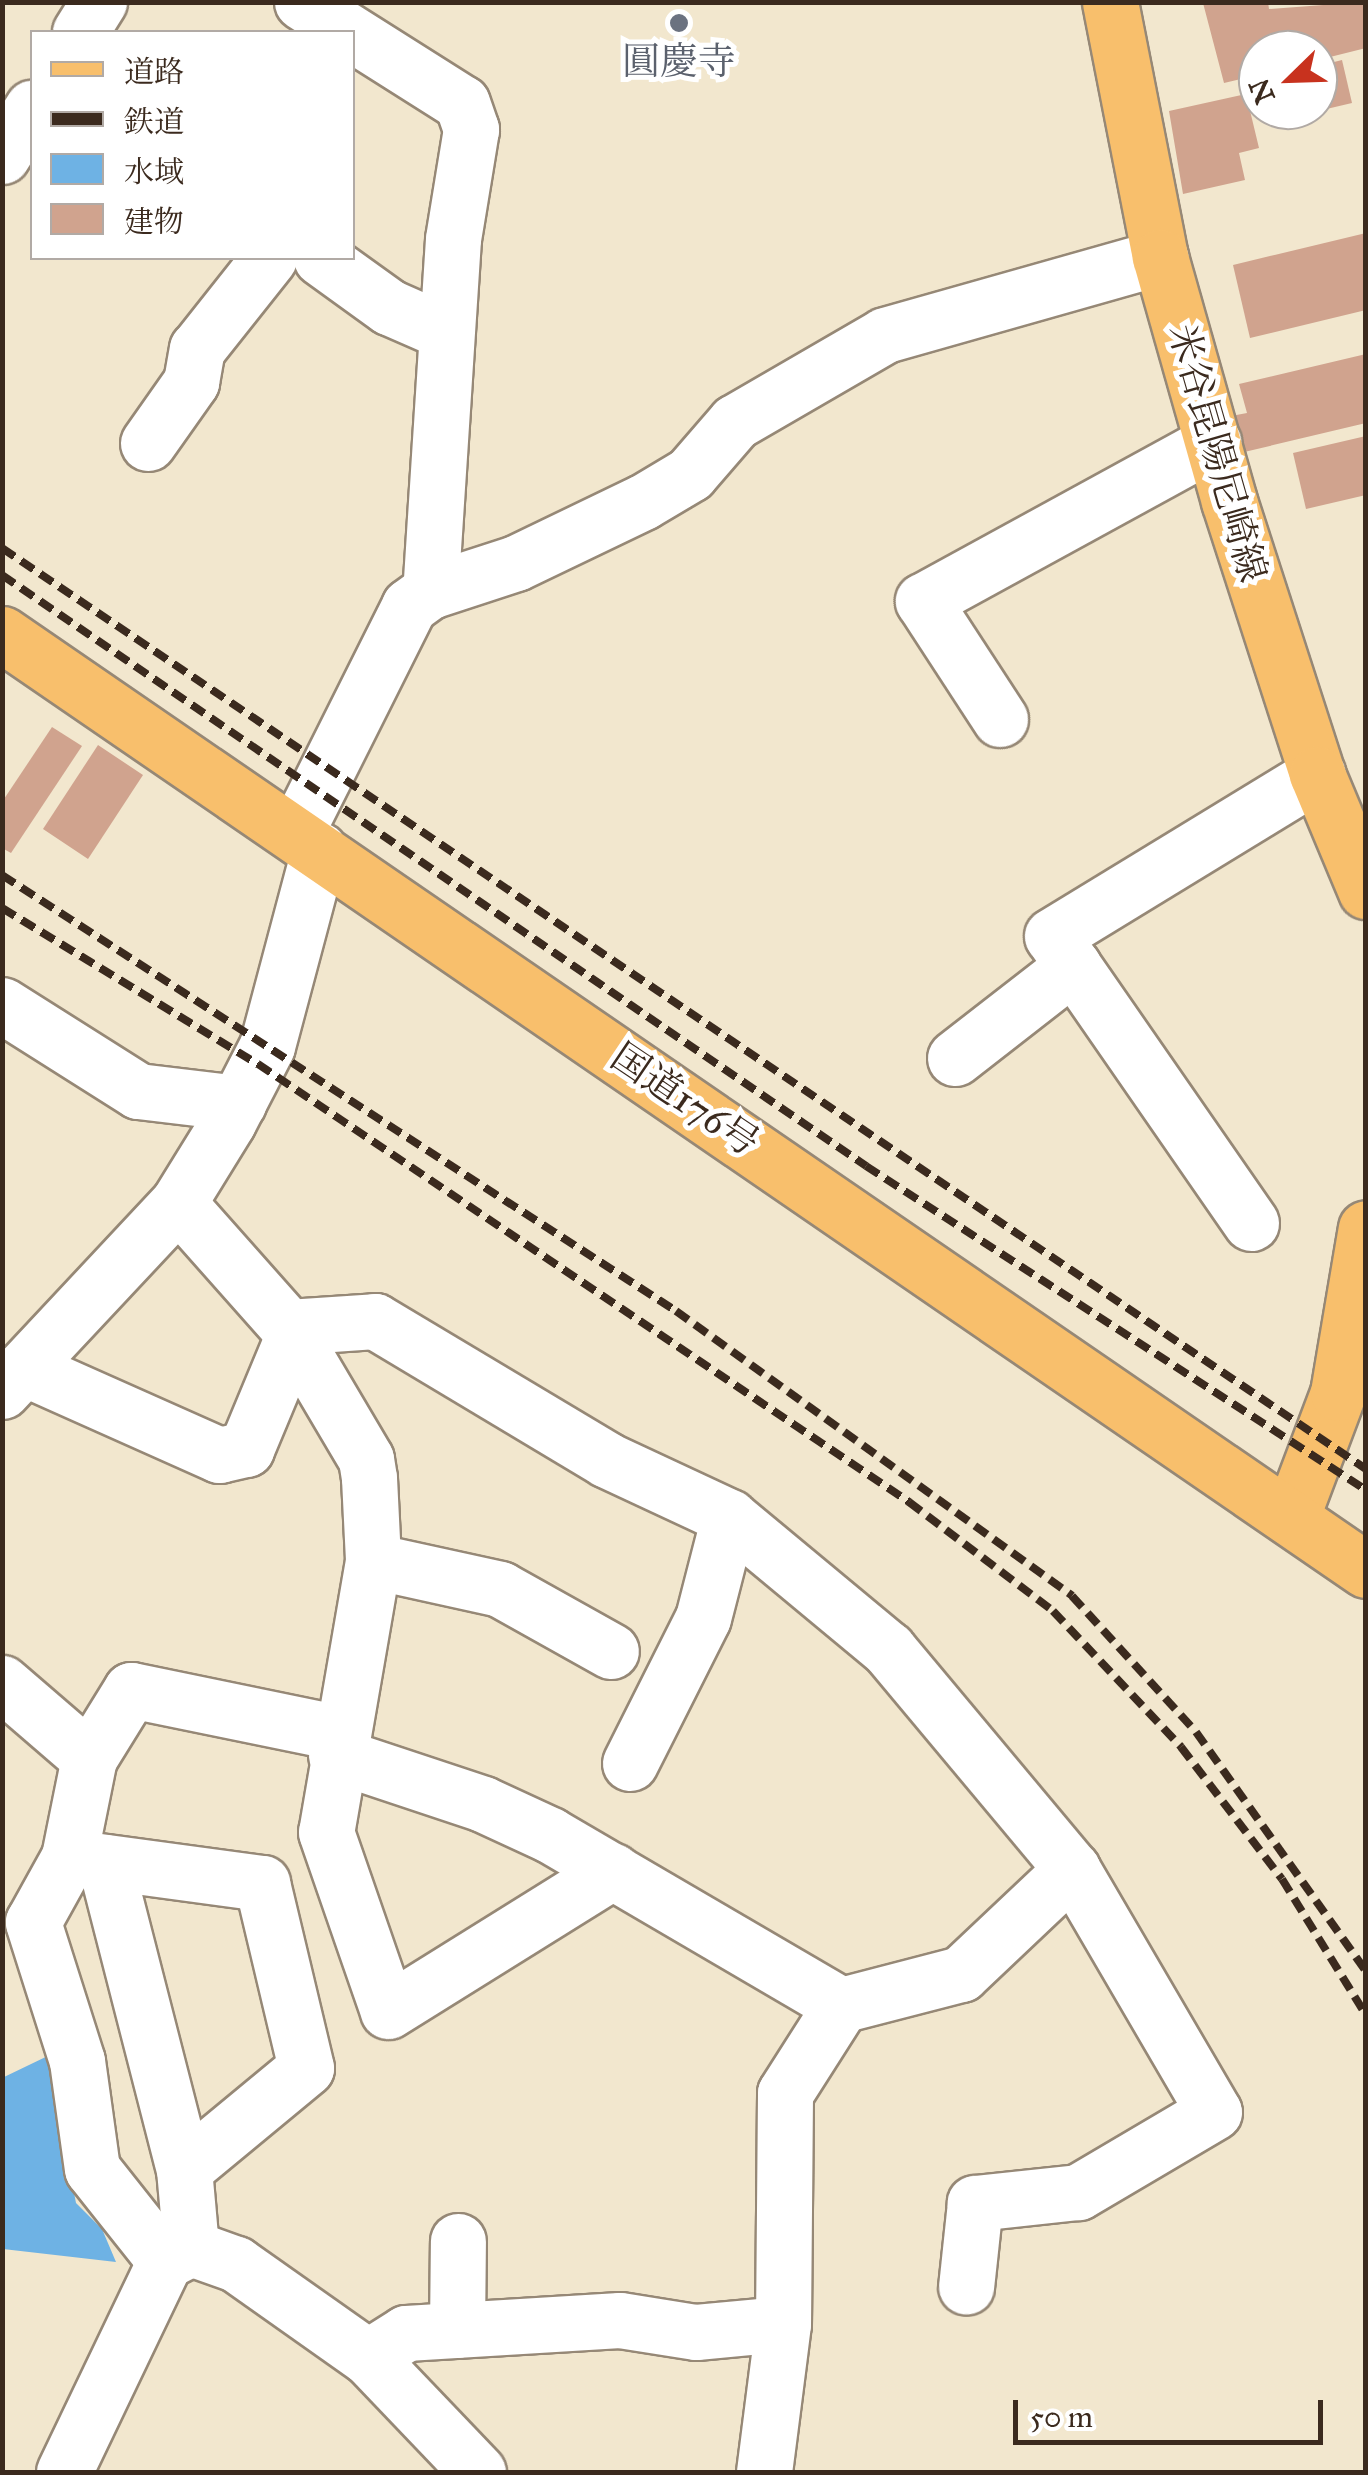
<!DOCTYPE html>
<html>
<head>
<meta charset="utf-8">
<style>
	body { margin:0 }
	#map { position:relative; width:1368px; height:2475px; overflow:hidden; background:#f2e7ce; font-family:"IM FELL Great Primer","Noto Serif JP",serif }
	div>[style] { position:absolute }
	.water>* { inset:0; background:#6eb2e4 }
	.building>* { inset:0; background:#d0a38e }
	.roads { filter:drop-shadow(2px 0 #968876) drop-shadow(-2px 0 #968876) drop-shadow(0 2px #968876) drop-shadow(0 -2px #968876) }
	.minor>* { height:55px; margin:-27.5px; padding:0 27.5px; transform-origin:27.5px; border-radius:27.5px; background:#fff }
	.major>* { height:55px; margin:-27.5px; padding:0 27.5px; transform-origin:27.5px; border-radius:27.5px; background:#f8bf6c }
	.highway>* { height:55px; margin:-27.5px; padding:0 27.5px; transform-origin:27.5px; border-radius:27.5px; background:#f8bf6c }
	.rail>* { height:8px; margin-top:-4px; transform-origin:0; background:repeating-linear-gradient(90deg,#3b2a1e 0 15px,transparent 0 23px) }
	.dots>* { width:28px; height:28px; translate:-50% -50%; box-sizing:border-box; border:5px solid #fff; border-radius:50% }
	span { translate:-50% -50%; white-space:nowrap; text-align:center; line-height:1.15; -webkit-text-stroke:10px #fff; paint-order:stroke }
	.worship-label { font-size:38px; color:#5b616d }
	.street-label { font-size:38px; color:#3b2a1e }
	.frame { position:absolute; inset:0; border:5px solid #3b2a1e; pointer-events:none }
	.legend { position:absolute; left:30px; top:30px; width:325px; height:230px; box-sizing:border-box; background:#fff; border:2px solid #b1aaa5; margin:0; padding:12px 18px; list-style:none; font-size:30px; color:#3b2a1e }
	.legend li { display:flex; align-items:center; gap:20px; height:50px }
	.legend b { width:50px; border:2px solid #b1aaa5 }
	.north { position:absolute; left:1238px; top:30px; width:100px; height:100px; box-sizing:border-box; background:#fff; border:2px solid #b1aaa5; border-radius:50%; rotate:247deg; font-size:28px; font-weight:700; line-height:40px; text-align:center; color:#3b2a1e }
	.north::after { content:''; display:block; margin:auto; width:35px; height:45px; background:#c8321e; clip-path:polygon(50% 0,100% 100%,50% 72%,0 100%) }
	.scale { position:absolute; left:1013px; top:2400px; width:310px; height:45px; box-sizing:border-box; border:5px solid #3b2a1e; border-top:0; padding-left:12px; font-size:30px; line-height:35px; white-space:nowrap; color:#3b2a1e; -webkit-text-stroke:8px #fff; paint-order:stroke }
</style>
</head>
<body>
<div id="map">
	<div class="water">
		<i style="clip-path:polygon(56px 2052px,62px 2131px,76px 2203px,102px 2229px,116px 2262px,3px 2249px,2px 2078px)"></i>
	</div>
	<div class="building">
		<i style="clip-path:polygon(1268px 2px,1269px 9px,1363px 2px,1366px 48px,1318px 60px,1318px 50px,1258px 50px,1258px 75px,1224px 83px,1203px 3px)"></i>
		<i style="clip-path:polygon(1342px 60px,1352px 103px,1318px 111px,1318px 66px)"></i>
		<i style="clip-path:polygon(1246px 94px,1259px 148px,1239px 153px,1245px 180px,1183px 194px,1169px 111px)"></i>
		<i style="clip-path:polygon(1366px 233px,1366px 310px,1250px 338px,1233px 265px)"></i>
		<i style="clip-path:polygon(1366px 354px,1366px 423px,1240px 453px,1231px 416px,1247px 413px,1239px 384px)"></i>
		<i style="clip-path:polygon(1366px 436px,1366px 495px,1306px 509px,1293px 453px)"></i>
		<i style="clip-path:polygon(52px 727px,82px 746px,11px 853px,2px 848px,2px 802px)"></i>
		<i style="clip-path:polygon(98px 745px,143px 775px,88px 859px,43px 829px)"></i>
	</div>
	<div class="roads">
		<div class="minor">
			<i style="left:302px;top:2px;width:189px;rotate:32.3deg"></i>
			<i style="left:462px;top:103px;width:28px;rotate:71deg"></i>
			<i style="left:471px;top:129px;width:111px;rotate:99.3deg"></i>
			<i style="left:453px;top:239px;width:353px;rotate:93.7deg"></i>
			<i style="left:80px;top:32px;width:36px;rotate:-58deg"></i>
			<i style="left:2px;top:156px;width:57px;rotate:-58deg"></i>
			<i style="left:321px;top:258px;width:84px;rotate:35.8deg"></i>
			<i style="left:389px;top:307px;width:62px;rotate:23.7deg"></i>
			<i style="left:148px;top:443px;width:75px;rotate:-54.8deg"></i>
			<i style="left:191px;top:382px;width:34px;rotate:-80deg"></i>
			<i style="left:197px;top:349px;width:116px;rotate:-51.6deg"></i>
			<i style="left:1000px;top:719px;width:141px;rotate:-123.1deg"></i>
			<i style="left:923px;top:601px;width:331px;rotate:-28.7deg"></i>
			<i style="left:295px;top:834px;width:255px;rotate:-63.4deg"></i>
			<i style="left:409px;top:606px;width:26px;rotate:-36deg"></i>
			<i style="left:430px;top:591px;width:90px;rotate:-18deg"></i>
			<i style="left:516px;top:563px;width:141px;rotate:-25.7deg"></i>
			<i style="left:643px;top:502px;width:55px;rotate:-30.8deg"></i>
			<i style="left:690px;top:474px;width:69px;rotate:-49.1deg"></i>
			<i style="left:735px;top:422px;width:173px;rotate:-30.1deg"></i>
			<i style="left:885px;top:335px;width:286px;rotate:-15.8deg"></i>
			<i style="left:2px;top:1005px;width:161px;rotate:32.3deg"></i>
			<i style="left:138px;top:1091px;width:101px;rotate:6.8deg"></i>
			<i style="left:955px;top:1058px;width:150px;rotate:-37.9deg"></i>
			<i style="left:178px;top:1203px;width:166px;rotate:48.4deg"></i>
			<i style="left:288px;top:1327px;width:87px;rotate:-3.9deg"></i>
			<i style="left:375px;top:1321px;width:270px;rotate:30.9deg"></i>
			<i style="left:607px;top:1460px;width:135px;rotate:25deg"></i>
			<i style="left:729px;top:1517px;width:207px;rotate:39.7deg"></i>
			<i style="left:888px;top:1649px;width:287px;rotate:50.1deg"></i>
			<i style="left:1251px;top:1223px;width:349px;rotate:-124.7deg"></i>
			<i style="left:1052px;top:936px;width:311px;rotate:-31.4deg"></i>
			<i style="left:288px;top:1327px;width:153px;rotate:59.4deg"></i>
			<i style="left:366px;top:1459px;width:19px;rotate:81deg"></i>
			<i style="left:369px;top:1478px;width:83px;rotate:87.2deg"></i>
			<i style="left:373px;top:1561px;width:275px;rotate:99.8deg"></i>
			<i style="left:326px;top:1832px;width:189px;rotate:70.9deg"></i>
			<i style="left:388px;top:2011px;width:265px;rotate:-31.9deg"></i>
			<i style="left:24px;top:1368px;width:214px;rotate:24deg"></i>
			<i style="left:219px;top:1455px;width:28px;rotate:-13deg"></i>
			<i style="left:246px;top:1449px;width:122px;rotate:-67.4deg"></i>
			<i style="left:2px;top:1391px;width:258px;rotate:-46.9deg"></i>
			<i style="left:178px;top:1203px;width:95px;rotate:-58.3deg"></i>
			<i style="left:228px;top:1122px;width:85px;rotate:-62.8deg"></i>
			<i style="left:267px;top:1046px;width:203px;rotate:-75.1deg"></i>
			<i style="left:373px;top:1561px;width:130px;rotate:12.4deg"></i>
			<i style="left:500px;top:1589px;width:127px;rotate:29.2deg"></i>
			<i style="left:2px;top:1683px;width:115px;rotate:40.8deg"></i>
			<i style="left:336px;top:1755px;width:155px;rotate:18.4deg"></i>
			<i style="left:483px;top:1804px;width:74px;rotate:24.8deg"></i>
			<i style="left:550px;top:1835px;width:337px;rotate:30.3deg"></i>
			<i style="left:630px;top:1763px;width:162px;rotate:-63.3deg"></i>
			<i style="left:703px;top:1618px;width:104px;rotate:-75.6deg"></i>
			<i style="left:69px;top:1857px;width:195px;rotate:7.7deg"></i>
			<i style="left:262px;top:1883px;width:190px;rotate:76.6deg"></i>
			<i style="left:306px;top:2068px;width:158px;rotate:140.4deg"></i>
			<i style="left:105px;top:1862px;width:317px;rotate:75.6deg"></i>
			<i style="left:184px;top:2169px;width:79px;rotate:84.9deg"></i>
			<i style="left:191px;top:2248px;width:29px;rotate:153deg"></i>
			<i style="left:191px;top:2248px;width:48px;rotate:19.6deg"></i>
			<i style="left:236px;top:2264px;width:161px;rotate:35.2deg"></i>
			<i style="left:368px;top:2357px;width:159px;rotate:46.3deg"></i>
			<i style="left:457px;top:2330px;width:89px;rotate:-89.4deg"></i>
			<i style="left:368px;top:2357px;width:45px;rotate:-32.3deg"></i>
			<i style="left:406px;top:2333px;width:214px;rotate:-3.5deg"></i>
			<i style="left:620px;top:2320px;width:77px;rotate:9deg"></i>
			<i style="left:696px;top:2332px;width:87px;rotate:-5.3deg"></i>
			<i style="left:64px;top:2472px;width:234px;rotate:-64.4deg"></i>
			<i style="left:165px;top:2261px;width:117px;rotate:-128.4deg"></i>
			<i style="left:92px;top:2169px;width:109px;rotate:-97.9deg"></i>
			<i style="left:77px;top:2061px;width:146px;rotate:-107.6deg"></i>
			<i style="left:33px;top:1922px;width:74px;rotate:-61deg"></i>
			<i style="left:69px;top:1857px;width:101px;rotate:-78.6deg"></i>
			<i style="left:89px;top:1758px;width:80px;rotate:-58.3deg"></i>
			<i style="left:131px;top:1690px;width:213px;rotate:11.6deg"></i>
			<i style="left:764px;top:2472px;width:149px;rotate:-82.7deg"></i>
			<i style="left:783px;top:2324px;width:231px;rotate:-89.5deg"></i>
			<i style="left:785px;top:2093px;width:104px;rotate:-57.5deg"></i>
			<i style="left:841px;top:2005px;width:124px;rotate:-14.5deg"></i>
			<i style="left:961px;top:1974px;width:153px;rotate:-43.4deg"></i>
			<i style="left:1072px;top:1869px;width:281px;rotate:59.7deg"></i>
			<i style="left:1214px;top:2112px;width:158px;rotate:149.5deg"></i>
			<i style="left:1078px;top:2192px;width:104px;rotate:173.9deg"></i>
			<i style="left:975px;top:2203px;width:84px;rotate:96.1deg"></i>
		</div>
		<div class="major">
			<i style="left:1110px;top:2px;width:260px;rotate:78.9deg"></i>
			<i style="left:1160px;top:257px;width:254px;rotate:74.2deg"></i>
			<i style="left:1229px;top:501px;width:287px;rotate:72.1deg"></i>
			<i style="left:1317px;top:774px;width:127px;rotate:67.3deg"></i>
			<i style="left:1291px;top:1518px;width:134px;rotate:-69.4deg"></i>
			<i style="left:1338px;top:1393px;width:167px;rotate:-80.4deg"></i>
		</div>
		<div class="highway">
			<i style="left:2px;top:634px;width:1654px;rotate:34.46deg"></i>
		</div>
	</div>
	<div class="rail">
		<i style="left:2px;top:548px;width:1646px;rotate:34.03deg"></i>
		<i style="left:2px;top:575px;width:1047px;rotate:34.37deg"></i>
		<i style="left:866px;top:1166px;width:596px;rotate:32.94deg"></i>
		<i style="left:2px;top:875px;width:803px;rotate:32.9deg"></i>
		<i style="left:676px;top:1311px;width:488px;rotate:35.7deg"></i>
		<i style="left:1072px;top:1596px;width:184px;rotate:47.6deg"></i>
		<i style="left:1196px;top:1732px;width:293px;rotate:54.6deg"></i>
		<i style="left:2px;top:908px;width:300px;rotate:31.4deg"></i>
		<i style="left:258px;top:1064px;width:785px;rotate:33.93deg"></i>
		<i style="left:909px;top:1502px;width:181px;rotate:37.1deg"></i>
		<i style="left:1053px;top:1611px;width:187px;rotate:46.7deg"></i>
		<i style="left:1181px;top:1747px;width:166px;rotate:52.6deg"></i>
		<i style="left:1282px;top:1879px;width:160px;rotate:58.3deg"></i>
	</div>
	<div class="dots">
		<i style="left:679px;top:23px;background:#6b7280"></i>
	</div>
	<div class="worship-label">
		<span style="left:679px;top:62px">圓慶寺</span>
	</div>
	<div class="street-label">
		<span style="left:1217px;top:453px;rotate:74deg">米谷昆陽尼崎線</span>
		<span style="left:685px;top:1100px;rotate:34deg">国道176号</span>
	</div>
	<div class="frame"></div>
	<ul class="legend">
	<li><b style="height:12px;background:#f8bf6c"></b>道路</li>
	<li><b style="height:12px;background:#3b2a1e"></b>鉄道</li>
	<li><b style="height:28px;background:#6eb2e4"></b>水域</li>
	<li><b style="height:28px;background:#d0a38e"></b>建物</li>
	</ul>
	<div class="north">N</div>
	<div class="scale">50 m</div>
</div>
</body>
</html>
